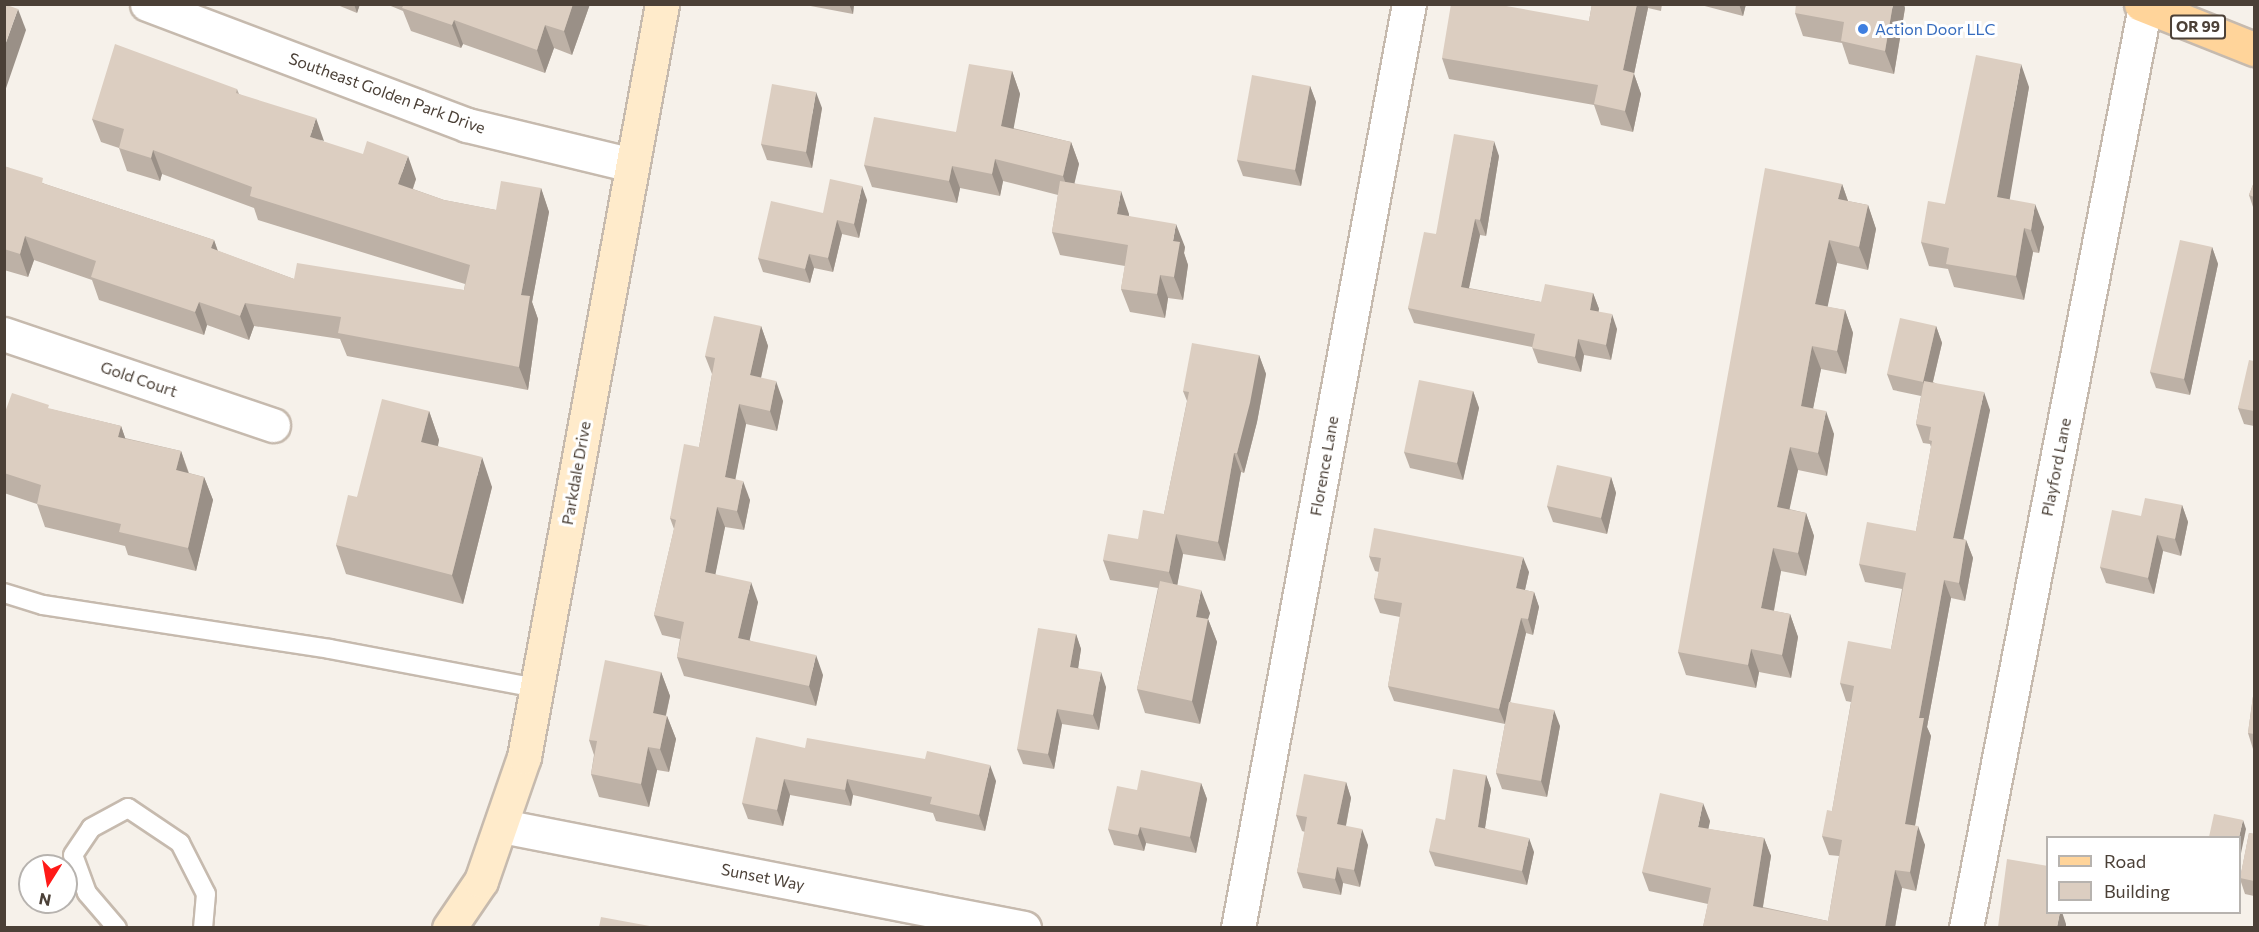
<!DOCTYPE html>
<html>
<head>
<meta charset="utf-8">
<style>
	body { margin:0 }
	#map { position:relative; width:2259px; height:932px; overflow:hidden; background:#f6f1ea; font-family:Commissioner,sans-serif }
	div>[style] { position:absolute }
	.roads { filter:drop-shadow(2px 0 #c6baae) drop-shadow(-2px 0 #c6baae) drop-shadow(0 2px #c6baae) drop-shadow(0 -2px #c6baae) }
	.lane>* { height:18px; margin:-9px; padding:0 9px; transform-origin:9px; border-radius:9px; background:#fff }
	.street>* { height:33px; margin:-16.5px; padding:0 16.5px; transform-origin:16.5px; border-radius:16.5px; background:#fff }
	.secondary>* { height:33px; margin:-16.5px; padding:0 16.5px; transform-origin:16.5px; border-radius:16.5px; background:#ffebcb }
	.primary>* { height:33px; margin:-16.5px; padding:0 16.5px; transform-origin:16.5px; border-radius:16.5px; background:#ffd49a }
	.wall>* { inset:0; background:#bdb1a6 }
	.shaded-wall>* { inset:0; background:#9a9087 }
	.building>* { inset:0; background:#dccec1 }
	.dots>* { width:16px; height:16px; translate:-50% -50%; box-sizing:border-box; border:3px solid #fff; border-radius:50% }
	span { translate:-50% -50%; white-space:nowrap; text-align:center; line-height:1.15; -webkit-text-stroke:6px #fff; paint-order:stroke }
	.shield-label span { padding:2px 4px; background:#fff; border:2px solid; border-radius:4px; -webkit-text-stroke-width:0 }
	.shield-label { font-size:15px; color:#4b4037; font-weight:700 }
	.shop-label { font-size:16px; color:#366cbe }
	.left { translate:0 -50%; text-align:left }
	.street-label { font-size:16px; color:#4b4037 }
	.frame { position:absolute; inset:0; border:6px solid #4b4037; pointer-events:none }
	.legend { position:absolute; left:2046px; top:836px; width:195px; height:78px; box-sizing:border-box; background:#fff; border:2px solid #b7b3af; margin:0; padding:8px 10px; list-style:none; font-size:18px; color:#4b4037 }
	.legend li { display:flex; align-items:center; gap:12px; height:30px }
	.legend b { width:30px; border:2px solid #b7b3af }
	.north { position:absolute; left:18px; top:854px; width:60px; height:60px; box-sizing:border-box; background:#fff; border:2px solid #b7b3af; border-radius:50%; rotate:191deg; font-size:16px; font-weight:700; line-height:24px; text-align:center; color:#4b4037 }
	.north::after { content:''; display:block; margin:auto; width:21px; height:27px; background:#ff1a18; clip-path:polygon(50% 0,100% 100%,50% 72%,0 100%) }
</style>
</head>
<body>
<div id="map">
	<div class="roads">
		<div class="lane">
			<i style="left:4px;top:593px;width:41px;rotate:17.1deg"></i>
			<i style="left:43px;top:605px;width:290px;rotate:8.7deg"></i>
			<i style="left:330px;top:649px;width:211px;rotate:10.7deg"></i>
			<i style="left:117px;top:928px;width:46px;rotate:-130.6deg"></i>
			<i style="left:87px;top:893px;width:40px;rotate:-110.2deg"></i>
			<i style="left:73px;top:855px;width:32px;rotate:-56deg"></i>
			<i style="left:91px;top:828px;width:42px;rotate:-28.4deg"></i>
			<i style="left:128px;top:808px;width:63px;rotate:33.9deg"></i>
			<i style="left:180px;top:843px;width:57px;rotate:63deg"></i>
			<i style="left:206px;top:894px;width:34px;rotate:95deg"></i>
		</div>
		<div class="street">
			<i style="left:147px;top:4px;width:342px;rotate:20.7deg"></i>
			<i style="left:467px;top:125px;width:170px;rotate:13.6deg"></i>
			<i style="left:4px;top:334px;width:284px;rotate:18.7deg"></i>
			<i style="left:502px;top:826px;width:532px;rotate:11.06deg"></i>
			<i style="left:1238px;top:928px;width:940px;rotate:-79.52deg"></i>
			<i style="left:1966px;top:928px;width:939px;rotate:-79.01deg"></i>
		</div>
		<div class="secondary">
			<i style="left:449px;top:928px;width:57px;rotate:-55.8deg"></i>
			<i style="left:481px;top:881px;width:131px;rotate:-70.9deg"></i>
			<i style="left:524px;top:757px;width:766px;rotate:-79.61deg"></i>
		</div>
		<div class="primary">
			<i style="left:2141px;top:4px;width:122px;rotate:21.7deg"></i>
		</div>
	</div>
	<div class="wall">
		<i style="clip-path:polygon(335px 4px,360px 4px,357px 13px)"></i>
		<i style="clip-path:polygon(386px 4px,590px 4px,572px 55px,554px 48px,545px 73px,463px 44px,461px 48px,411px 31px,403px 11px)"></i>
		<i style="clip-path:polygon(800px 4px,854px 4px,853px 14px)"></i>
		<i style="clip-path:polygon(1592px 4px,1662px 4px,1661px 11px,1648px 8px,1634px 74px,1641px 94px,1633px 132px,1601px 125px,1594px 105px,1449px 79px,1442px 58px,1589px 21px)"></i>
		<i style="clip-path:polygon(1697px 4px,1746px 4px,1743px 16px)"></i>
		<i style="clip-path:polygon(1905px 8px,1894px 74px,1849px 64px,1842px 43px,1803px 36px,1795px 13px)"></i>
		<i style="clip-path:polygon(1012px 71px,1020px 94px,1013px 128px,1071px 142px,1079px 164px,1074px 183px,1129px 214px,1129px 216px,1185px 247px,1184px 253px,1188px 265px,1183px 300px,1168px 298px,1165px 318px,1130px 312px,1121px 289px,1125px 266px,1060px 255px,1052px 232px,1058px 195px,1003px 181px,1000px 196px,960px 188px,957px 203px,872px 187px,864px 165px,956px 132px)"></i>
		<i style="clip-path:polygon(1310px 86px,1316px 102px,1301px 186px,1243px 176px,1237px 160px)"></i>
		<i style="clip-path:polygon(2029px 87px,2009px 199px,2044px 227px,2039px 253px,2033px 252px,2024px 300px,1954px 287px,1948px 269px,1929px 266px,1921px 242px,1945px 204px)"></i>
		<i style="clip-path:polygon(237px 89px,239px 94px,324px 142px,416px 179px,413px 189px,444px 200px,496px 210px,541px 188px,549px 212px,532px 302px,538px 319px,528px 390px,347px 356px,340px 339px,254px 326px,249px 340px,207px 325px,204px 335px,99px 300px,92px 280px,34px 260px,28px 277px,4px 270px,4px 166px,45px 184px,214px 240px,218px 251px,294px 279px,464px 290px,465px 284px,258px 220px,254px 208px,162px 174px,160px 181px,127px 171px,119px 148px,101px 142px,92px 119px)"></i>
		<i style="clip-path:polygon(822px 108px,812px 168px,767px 160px,761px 144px)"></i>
		<i style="clip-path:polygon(1499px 156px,1486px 236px,1480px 235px,1469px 288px,1541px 302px,1593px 293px,1599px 309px,1598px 311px,1617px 329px,1611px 360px,1584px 355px,1581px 372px,1538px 363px,1532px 347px,1414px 323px,1408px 308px,1436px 234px)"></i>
		<i style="clip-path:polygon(2254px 182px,2254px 210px,2249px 195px)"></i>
		<i style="clip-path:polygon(1842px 184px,1848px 201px,1868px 205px,1876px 229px,1868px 270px,1837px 263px,1827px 307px,1845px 310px,1853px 333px,1846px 374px,1821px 369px,1813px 408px,1834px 434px,1827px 476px,1798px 470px,1789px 509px,1806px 513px,1814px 536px,1806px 576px,1781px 571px,1774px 611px,1790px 614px,1798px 637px,1791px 678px,1759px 672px,1756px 688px,1686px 675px,1678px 652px)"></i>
		<i style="clip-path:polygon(867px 200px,859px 238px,842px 234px,833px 272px,814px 268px,810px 283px,763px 272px,758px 258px,823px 213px)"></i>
		<i style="clip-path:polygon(2212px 247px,2218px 264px,2190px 395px,2156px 388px,2150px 372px)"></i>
		<i style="clip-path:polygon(761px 326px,768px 346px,761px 378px,783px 401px,777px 431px,746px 424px,735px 479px,750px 500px,744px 530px,725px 527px,715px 574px,758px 602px,749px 640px,823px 675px,816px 706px,684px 676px,677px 657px,680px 639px,662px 635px,654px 615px,674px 529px,670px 518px,699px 447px,712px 374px,705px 356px)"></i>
		<i style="clip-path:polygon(1936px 326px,1942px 343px,1933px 382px,1990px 410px,1963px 539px,1966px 540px,1973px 558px,1965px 601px,1951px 598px,1927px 727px,1931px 736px,1915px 826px,1925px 845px,1916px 891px,1902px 888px,1895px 927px,1703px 927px,1708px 904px,1649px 891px,1642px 872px,1710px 821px,1708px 829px,1764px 838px,1771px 856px,1763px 907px,1828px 921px,1839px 856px,1829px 855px,1822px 836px,1832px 811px,1851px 702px,1846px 701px,1840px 683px,1891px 649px,1902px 589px,1865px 582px,1859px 564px,1916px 531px,1931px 447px,1930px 444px,1923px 443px,1916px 424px,1921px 396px,1893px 390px,1887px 374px)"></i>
		<i style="clip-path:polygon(1259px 355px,1266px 374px,1257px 422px,1244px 473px,1241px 472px,1225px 561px,1183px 554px,1177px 585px,1210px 613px,1208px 619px,1217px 642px,1200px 724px,1145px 713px,1137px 689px,1158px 588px,1110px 580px,1103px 560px,1138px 539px,1164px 514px,1187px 401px,1183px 391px)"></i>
		<i style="clip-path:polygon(2254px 361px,2254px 426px,2244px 424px,2238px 408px)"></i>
		<i style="clip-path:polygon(1473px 391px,1479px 408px,1463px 480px,1410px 468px,1404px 452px)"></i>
		<i style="clip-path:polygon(50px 409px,121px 426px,125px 438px,181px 451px,189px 473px,204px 477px,213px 500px,196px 571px,128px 555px,125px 546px,45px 527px,37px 504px,4px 493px,4px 415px)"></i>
		<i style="clip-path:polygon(429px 411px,439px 440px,438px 446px,492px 487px,463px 604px,346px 574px,336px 545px,357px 497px)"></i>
		<i style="clip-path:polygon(1611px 477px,1616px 493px,1607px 534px,1553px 522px,1547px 506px)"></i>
		<i style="clip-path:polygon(2182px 505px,2188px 522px,2181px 556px,2163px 551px,2154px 594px,2106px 583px,2100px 567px,2141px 516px)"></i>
		<i style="clip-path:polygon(1369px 556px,1529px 572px,1525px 590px,1534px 592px,1539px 607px,1533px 635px,1526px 633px,1510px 702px,1560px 726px,1547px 797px,1502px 789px,1496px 773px,1505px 724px,1394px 701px,1388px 686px,1400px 617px,1380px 613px,1374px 598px,1379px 572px,1375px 571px)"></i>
		<i style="clip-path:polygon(1076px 634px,1081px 649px,1078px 668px,1106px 687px,1099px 730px,1062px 724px,1054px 769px,1023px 764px,1017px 749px)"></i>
		<i style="clip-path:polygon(661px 672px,670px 696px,666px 716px,667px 716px,676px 739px,669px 772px,657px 770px,649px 807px,599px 797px,591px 774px,594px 755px,589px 740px)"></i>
		<i style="clip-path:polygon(2254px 689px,2254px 750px,2253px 749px,2248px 733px)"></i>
		<i style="clip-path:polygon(805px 748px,996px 781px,985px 831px,936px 821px,933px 813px,853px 795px,851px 806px,790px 795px,783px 826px,748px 819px,742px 803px)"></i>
		<i style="clip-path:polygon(1486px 775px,1491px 789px,1485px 828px,1534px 852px,1527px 885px,1435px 866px,1429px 851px,1445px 820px)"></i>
		<i style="clip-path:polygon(1346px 782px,1351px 798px,1346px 826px,1368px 845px,1360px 887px,1343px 883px,1341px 895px,1303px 888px,1297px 872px,1305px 832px,1302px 831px,1296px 815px)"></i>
		<i style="clip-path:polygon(1201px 783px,1207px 799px,1196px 853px,1146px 843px,1144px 851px,1114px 845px,1108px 829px,1137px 790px)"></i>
		<i style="clip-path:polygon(2249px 833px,2254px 834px,2254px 896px,2245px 894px,2240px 879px)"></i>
	</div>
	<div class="shaded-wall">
		<i style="clip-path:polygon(354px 4px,360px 4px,357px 13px)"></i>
		<i style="clip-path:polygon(573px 4px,590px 4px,572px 55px,564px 31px)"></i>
		<i style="clip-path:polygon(849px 4px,854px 4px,853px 14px)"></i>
		<i style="clip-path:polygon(1637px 4px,1647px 4px,1648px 8px,1634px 74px,1641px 94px,1633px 132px,1625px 111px,1623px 70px)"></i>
		<i style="clip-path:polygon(1739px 4px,1746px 4px,1743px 16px)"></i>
		<i style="clip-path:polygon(1893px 4px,1904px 4px,1905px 8px,1894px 74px,1885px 51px)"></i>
		<i style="clip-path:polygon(18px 9px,26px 30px,4px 94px,4px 48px)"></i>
		<i style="clip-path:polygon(454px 20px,463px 44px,461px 48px,452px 25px)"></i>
		<i style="clip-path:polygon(545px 25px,554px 48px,545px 73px,537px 50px)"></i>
		<i style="clip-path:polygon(2021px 64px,2029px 87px,2006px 221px,1997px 197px)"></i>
		<i style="clip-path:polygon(1012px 71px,1020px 94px,1010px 148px,1001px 126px)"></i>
		<i style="clip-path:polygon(1310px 86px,1316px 102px,1301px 186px,1295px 170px)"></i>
		<i style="clip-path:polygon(816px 92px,822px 108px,812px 168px,806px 152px)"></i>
		<i style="clip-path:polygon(316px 118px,324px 141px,310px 137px)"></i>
		<i style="clip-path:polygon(1494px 141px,1499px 156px,1486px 236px,1480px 220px)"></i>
		<i style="clip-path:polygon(1071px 142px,1079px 164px,1071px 198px,1063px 176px)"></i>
		<i style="clip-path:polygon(153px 150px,162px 174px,160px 181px,151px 158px)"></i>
		<i style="clip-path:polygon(408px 156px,416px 179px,406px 207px,398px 184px)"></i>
		<i style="clip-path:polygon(995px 159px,1003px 181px,1000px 196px,992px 174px)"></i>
		<i style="clip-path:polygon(952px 166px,960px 188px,957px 203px,949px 181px)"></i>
		<i style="clip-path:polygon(1842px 184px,1850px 207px,1838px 199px)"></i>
		<i style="clip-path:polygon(862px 186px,867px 200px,859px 238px,854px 224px)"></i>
		<i style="clip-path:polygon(541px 188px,549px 212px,532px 302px,538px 319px,528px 390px,519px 367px,521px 295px)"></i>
		<i style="clip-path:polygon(1121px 191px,1129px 214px,1125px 238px,1117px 214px)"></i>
		<i style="clip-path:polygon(2035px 204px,2044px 227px,2039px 253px,2031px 230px)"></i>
		<i style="clip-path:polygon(1868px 205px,1876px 229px,1868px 270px,1859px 247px)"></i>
		<i style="clip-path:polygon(1475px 219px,1480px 235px,1466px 302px,1461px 287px)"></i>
		<i style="clip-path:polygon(837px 220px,842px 234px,833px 272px,828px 258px)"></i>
		<i style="clip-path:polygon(1176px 224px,1185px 247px,1184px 253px,1188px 265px,1183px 300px,1174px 277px,1173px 241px)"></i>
		<i style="clip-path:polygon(2024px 228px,2033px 252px,2024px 300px,2016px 276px)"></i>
		<i style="clip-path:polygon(25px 236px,34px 260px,28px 277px,20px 254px)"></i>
		<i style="clip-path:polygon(214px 240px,222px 264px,211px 248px)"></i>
		<i style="clip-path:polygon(1829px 240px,1837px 263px,1823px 328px,1815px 304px)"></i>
		<i style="clip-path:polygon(2212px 247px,2218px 264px,2190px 395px,2184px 379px)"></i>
		<i style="clip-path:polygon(809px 254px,814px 268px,810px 283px,805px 269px)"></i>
		<i style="clip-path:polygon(1160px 275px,1168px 298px,1165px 318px,1157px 294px)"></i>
		<i style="clip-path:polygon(1593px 293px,1599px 309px,1596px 325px,1590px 310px)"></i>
		<i style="clip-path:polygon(199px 302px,207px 325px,204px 335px,195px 312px)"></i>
		<i style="clip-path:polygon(245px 303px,254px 326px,249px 340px,240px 316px)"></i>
		<i style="clip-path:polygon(1845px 310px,1853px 333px,1846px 374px,1837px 351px)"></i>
		<i style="clip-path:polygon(1612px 314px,1617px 329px,1611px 360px,1606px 345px)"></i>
		<i style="clip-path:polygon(761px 326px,768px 346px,757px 395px,750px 375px)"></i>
		<i style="clip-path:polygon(1936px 326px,1942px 343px,1929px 398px,1923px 382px)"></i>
		<i style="clip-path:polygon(1578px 339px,1584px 355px,1581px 372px,1575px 357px)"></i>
		<i style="clip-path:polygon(1812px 346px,1821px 369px,1809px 429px,1801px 406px)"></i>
		<i style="clip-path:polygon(1259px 355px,1266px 374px,1257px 422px,1244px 473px,1237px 453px)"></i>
		<i style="clip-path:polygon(776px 381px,783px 401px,777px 431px,770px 411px)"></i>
		<i style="clip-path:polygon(1473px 391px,1479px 408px,1463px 480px,1457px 463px)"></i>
		<i style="clip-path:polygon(1984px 392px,1990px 410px,1960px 556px,1953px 538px)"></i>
		<i style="clip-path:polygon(739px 404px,746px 424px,732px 497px,725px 477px)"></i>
		<i style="clip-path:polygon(429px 411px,439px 440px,432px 471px,421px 442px)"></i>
		<i style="clip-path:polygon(1826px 411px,1834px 434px,1827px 476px,1818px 453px)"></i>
		<i style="clip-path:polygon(121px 426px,129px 449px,118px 437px)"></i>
		<i style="clip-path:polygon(1790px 447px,1798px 470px,1785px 530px,1777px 507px)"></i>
		<i style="clip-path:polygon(181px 451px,189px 475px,176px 470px)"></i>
		<i style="clip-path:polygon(1234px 453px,1241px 472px,1225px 561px,1218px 542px)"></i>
		<i style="clip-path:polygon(482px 457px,492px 487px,463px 604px,452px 575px)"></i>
		<i style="clip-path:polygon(204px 477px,213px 500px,196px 571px,188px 548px)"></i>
		<i style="clip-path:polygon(1611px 477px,1616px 493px,1607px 534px,1601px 518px)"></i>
		<i style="clip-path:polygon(743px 481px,750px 500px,744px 530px,737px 511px)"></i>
		<i style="clip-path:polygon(2182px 505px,2188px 522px,2181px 556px,2175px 539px)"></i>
		<i style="clip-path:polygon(717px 507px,725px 527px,712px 591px,705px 572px)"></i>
		<i style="clip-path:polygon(1806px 513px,1814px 536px,1806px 576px,1798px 553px)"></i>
		<i style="clip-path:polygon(1176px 534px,1183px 554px,1176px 592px,1169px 572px)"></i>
		<i style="clip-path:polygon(2157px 535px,2163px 551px,2154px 594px,2148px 578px)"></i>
		<i style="clip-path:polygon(1966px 540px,1973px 558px,1965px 601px,1959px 583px)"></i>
		<i style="clip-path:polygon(1773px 548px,1781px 571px,1770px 631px,1761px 608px)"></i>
		<i style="clip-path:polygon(1523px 557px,1529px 572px,1522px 603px,1516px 588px)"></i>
		<i style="clip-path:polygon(1944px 580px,1951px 598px,1927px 727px,1931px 736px,1912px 842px,1905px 824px,1919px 718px)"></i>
		<i style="clip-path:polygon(751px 582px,758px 602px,746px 657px,738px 638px)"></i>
		<i style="clip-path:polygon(1201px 590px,1210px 613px,1208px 619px,1217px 642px,1200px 724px,1192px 701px,1196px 617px)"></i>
		<i style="clip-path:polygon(1534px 592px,1539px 607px,1533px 635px,1528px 619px)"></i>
		<i style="clip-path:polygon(1790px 614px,1798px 637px,1791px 678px,1782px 655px)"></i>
		<i style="clip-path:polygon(1521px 618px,1526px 633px,1505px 724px,1499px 709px)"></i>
		<i style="clip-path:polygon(1076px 634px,1081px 649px,1076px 682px,1070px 667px)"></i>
		<i style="clip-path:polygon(1751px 649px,1759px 672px,1756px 688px,1748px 665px)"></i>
		<i style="clip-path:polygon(816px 655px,823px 675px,816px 706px,809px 686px)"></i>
		<i style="clip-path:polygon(661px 672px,670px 696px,661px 736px,653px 713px)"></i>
		<i style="clip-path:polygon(1101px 672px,1106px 687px,1099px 730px,1093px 715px)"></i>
		<i style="clip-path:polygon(1057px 709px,1062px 724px,1054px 769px,1048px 754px)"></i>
		<i style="clip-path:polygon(1554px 710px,1560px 726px,1547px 797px,1541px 781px)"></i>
		<i style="clip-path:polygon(667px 716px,676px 739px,669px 772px,660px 749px)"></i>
		<i style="clip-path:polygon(648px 747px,657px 770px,649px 807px,641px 784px)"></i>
		<i style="clip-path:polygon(990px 765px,996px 781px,985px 831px,979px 815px)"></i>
		<i style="clip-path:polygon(1486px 775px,1491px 789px,1483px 841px,1478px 827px)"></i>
		<i style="clip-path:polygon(784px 779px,790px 795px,783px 826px,777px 810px)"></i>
		<i style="clip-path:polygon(847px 779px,853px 795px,851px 806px,845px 790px)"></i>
		<i style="clip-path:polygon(1346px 782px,1351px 798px,1343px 840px,1337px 824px)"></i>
		<i style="clip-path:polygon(1201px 783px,1207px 799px,1196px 853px,1190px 837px)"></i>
		<i style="clip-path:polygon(1703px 803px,1710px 821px,1705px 845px,1698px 827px)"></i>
		<i style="clip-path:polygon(2243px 820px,2246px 829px,2240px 858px,2239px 837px)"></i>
		<i style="clip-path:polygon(1918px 826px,1925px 845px,1916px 891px,1910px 872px)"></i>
		<i style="clip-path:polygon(1140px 827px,1146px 843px,1144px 851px,1138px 835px)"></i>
		<i style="clip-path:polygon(1362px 829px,1368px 845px,1360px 887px,1354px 870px)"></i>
		<i style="clip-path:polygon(1529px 838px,1534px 852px,1527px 885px,1522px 871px)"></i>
		<i style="clip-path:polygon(1764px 838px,1771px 856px,1760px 924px,1753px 906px)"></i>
		<i style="clip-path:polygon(1337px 867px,1343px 883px,1341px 895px,1335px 879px)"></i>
		<i style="clip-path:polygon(1895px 870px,1902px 888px,1895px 927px,1885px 927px)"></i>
		<i style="clip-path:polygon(2060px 912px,2062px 912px,2066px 924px,2066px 927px,2057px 927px)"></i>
	</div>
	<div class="building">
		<i style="clip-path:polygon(4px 4px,18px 9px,4px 48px)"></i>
		<i style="clip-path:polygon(404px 4px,573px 4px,564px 31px,545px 25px,537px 50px,454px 20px,452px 25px,402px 8px)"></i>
		<i style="clip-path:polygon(1451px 4px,1495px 4px,1589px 21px,1592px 4px,1637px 4px,1623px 70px,1634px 73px,1625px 111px,1594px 104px,1598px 85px,1442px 58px)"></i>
		<i style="clip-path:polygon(1796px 4px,1893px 4px,1885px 51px,1841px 41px,1844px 22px,1795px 13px)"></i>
		<i style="clip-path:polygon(115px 44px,237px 89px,236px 93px,316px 118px,310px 137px,363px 154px,367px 141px,408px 156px,398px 184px,444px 200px,496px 210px,501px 181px,541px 188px,521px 295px,530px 296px,519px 367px,338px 333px,341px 317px,245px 303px,240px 316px,199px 302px,195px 312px,91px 277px,96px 261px,25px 236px,20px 254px,4px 249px,4px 166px,43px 178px,42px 183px,214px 240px,211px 248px,294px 279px,297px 263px,464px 290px,470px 265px,250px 196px,252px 187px,153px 150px,151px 158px,119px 148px,124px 129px,92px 119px)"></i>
		<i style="clip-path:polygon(1976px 55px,2021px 64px,1997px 197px,2035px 204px,2031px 230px,2024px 228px,2016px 276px,1946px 264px,1949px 248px,1921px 242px,1928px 201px,1945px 204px)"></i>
		<i style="clip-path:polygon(969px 64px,1012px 71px,1001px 126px,1071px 142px,1063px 176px,995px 159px,992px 174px,952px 166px,949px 181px,864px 165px,874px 117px,956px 132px)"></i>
		<i style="clip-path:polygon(1252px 75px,1310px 86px,1295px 170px,1237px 160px)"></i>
		<i style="clip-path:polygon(772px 84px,816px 92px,806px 152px,761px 144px)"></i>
		<i style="clip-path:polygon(1454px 134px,1494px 141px,1480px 220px,1475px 219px,1461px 287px,1541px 302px,1545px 284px,1593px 293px,1590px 310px,1612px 314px,1606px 345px,1578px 339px,1575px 357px,1532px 348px,1535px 334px,1408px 308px,1424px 232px,1436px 234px)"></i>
		<i style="clip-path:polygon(1765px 168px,1842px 184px,1838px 199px,1868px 205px,1859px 247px,1829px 240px,1815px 304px,1845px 310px,1837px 351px,1812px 346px,1801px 406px,1826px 411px,1818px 453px,1790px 447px,1777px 507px,1806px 513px,1798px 553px,1773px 548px,1761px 608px,1790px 614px,1782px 655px,1751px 649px,1748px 665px,1678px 652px)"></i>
		<i style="clip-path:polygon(830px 179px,862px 186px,854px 224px,837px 220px,828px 258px,809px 254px,805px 269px,758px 258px,771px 201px,823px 213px)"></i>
		<i style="clip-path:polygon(1060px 181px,1121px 191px,1117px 214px,1176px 224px,1173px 241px,1180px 242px,1174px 277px,1160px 275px,1157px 294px,1121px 289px,1128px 245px,1052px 232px)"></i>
		<i style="clip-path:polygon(2254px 182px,2254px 197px,2249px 195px)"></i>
		<i style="clip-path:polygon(2180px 240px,2212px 247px,2184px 379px,2150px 372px)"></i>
		<i style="clip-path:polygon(714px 316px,761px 326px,750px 375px,776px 381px,770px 411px,739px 404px,725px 477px,743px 481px,737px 511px,717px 507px,705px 572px,751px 582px,738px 638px,816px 655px,809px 686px,677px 657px,684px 622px,654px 615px,676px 520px,670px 518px,684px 444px,699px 447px,715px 358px,705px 356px)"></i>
		<i style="clip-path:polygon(1900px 318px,1936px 326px,1923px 382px,1887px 374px)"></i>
		<i style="clip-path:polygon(1192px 343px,1259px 355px,1250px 403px,1237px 453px,1234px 453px,1218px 542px,1176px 534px,1169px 572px,1103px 560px,1108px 534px,1138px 539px,1143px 510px,1164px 514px,1189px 392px,1183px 391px)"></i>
		<i style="clip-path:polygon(2249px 360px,2254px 361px,2254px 411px,2238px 408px)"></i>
		<i style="clip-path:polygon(1419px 380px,1473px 391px,1457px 463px,1404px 452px)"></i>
		<i style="clip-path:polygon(1924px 381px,1984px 392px,1953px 538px,1966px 540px,1959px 583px,1944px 580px,1919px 718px,1924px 718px,1905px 824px,1918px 826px,1910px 872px,1895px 870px,1885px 927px,1703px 927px,1711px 888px,1642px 872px,1660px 793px,1703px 803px,1698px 827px,1764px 838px,1753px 906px,1828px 921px,1842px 840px,1822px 836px,1827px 810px,1832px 811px,1854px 686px,1840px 683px,1848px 641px,1891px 649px,1906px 573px,1859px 564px,1867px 522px,1916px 531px,1932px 441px,1929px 440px,1931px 427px,1916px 424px)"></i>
		<i style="clip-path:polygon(12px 393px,49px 405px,48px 408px,121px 426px,118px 437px,181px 451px,176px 470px,204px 477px,188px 548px,119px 532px,121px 524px,37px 504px,41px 485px,4px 473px,4px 415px)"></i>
		<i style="clip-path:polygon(382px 399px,429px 411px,421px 442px,482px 457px,452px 575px,336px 545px,348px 495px,357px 497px)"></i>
		<i style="clip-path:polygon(1557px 465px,1611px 477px,1601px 518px,1547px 506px)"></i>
		<i style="clip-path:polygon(2145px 498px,2182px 505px,2175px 539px,2157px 535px,2148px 578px,2100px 567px,2112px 510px,2141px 516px)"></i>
		<i style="clip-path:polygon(1374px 528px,1523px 557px,1516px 588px,1534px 592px,1528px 619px,1521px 618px,1499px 709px,1388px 686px,1402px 603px,1374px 598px,1381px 558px,1369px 556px)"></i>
		<i style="clip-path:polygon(1160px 581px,1201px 590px,1196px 617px,1208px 619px,1192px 701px,1137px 689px)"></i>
		<i style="clip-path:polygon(1038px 628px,1076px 634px,1070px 667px,1101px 672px,1093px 715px,1057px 709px,1048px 754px,1017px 749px)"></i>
		<i style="clip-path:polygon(605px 660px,661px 672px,653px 713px,667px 716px,660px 749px,648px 747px,641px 784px,591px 774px,597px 741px,589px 740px)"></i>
		<i style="clip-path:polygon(2254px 689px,2254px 734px,2248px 733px)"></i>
		<i style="clip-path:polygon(1509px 702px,1554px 710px,1541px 781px,1496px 773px)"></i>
		<i style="clip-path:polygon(756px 737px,805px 748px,807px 738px,925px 759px,927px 751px,990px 765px,979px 815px,930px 804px,932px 797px,847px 779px,845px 790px,784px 779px,777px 810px,742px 803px)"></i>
		<i style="clip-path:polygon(1453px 769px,1486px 775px,1478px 827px,1529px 838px,1522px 871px,1429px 851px,1436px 818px,1445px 820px)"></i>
		<i style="clip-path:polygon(1141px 770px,1201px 783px,1190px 837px,1140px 827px,1138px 835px,1108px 829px,1117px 786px,1137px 790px)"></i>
		<i style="clip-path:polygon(1304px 774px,1346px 782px,1337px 824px,1362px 829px,1354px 870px,1337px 867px,1335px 879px,1297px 872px,1307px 817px,1296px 815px)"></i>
		<i style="clip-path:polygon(2214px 814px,2243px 820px,2239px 837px,2209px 837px)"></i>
		<i style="clip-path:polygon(2249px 833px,2254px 834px,2254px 881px,2240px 878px)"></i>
		<i style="clip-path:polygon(2007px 859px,2048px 866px,2048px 912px,2060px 912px,2057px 927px,1998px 927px)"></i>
		<i style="clip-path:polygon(601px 917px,655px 927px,599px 927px)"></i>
	</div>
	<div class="dots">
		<i style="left:1863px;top:29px;background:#3f7fe0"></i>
	</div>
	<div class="shield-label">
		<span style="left:2198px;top:27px">OR 99</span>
	</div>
	<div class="shop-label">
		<span class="left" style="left:1875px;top:29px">Action Door LLC</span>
	</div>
	<div class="street-label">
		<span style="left:387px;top:93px;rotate:20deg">Southeast Golden Park Drive</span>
		<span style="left:139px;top:379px;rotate:19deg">Gold Court</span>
		<span style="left:1324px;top:466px;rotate:-80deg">Florence Lane</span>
		<span style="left:2056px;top:467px;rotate:-79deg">Playford Lane</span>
		<span style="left:576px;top:473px;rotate:-80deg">Parkdale Drive</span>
		<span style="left:763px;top:877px;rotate:11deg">Sunset Way</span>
	</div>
	<div class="frame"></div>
	<ul class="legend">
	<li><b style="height:8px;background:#ffd49a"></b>Road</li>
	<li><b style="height:16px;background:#dccec1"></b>Building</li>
	</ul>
	<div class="north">N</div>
</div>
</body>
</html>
